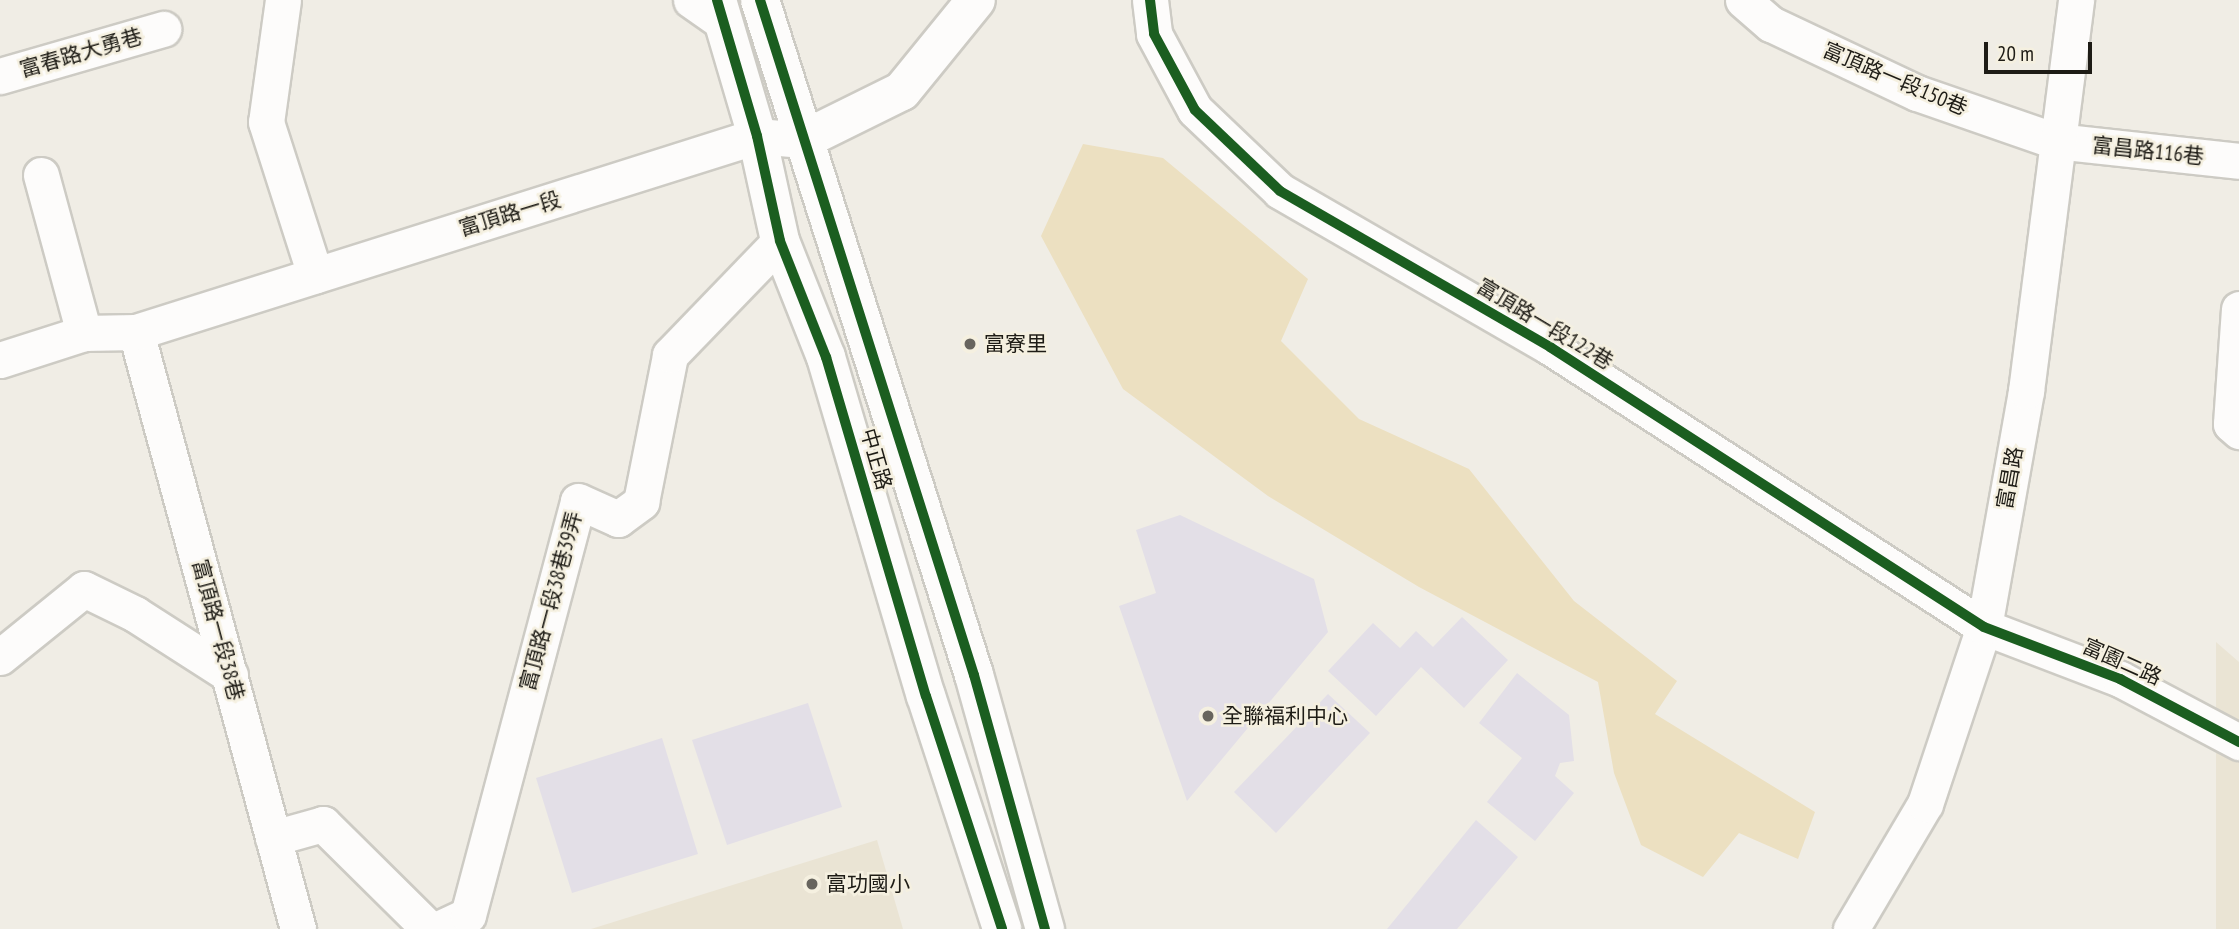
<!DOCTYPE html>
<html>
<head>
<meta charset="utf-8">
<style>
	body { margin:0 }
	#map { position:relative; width:2239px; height:929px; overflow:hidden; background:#f0ede5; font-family:"PT Sans Narrow","Noto Sans TC",sans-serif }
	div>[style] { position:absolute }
	.built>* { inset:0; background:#eae4d4 }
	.green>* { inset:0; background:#ece0c1 }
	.building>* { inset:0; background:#e3dfe7 }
	.roads { filter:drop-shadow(2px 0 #cdcbc4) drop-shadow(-2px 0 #cdcbc4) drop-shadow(0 2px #cdcbc4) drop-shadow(0 -2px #cdcbc4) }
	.street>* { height:35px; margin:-17.5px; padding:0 17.5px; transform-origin:17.5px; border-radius:17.5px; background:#fdfcfb }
	.secondary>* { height:38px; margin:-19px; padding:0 19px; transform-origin:19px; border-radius:19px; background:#fdfcfb }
	.primary>* { height:38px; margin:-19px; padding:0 19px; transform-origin:19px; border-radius:19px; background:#fdfcfb }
	.cycleway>* { height:10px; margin:-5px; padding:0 5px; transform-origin:5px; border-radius:5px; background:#1b5e20 }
	.dots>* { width:19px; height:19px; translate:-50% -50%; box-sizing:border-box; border:4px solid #f5f0e0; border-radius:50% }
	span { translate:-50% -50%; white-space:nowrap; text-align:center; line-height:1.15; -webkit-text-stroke:5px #f5f0e0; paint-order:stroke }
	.street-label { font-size:21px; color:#1e1c16 }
	.poi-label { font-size:21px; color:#1e1c16 }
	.left { translate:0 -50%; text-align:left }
	.scale { position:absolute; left:1984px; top:42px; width:108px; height:32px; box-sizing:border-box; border:4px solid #1e1c16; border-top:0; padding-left:9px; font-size:21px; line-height:24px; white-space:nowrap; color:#1e1c16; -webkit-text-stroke:5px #f5f0e0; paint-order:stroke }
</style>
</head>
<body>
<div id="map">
	<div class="built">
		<i style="clip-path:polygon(2216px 642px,2239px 662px,2239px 929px,2216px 929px)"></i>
		<i style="clip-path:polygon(877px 840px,903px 929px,591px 929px)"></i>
	</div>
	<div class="green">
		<i style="clip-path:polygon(1083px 144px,1163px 158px,1308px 279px,1281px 341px,1359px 419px,1469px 469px,1574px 601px,1677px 681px,1655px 714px,1815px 812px,1798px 859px,1739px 833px,1703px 877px,1641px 845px,1614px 773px,1598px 682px,1419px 587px,1268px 496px,1123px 389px,1041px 236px)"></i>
	</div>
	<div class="building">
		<i style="clip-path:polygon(1180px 515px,1314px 579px,1328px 632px,1187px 801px,1119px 606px,1156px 593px,1136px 530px)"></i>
		<i style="clip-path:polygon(1462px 617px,1508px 660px,1464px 708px,1421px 667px,1376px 716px,1328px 671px,1373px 623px,1400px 648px,1416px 631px,1433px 647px)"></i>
		<i style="clip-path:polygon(1517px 673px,1569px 715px,1571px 733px,1574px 761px,1560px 763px,1555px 776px,1574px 793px,1535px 841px,1487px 802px,1522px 758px,1479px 723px)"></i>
		<i style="clip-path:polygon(1328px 694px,1370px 733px,1276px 833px,1234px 792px)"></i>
		<i style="clip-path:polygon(808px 703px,842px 807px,727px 845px,692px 740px)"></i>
		<i style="clip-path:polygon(662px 738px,698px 854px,572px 893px,536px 778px)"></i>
		<i style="clip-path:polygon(1476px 820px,1518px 857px,1457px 929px,1387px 929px)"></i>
	</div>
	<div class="roads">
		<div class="street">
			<i style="left:283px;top:0;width:123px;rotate:97.9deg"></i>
			<i style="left:266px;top:122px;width:161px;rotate:72.2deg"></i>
			<i style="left:691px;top:0;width:39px;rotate:35deg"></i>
			<i style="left:1150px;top:0;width:34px;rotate:83deg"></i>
			<i style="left:1154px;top:34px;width:86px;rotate:61.7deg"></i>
			<i style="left:1195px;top:110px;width:117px;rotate:43.6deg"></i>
			<i style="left:1280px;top:191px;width:312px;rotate:30deg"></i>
			<i style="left:1550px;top:347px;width:516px;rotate:32.83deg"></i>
			<i style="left:1984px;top:627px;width:146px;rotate:20.9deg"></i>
			<i style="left:2120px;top:679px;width:135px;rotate:27.9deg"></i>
			<i style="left:1743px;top:0;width:37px;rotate:41deg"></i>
			<i style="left:1771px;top:24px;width:161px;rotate:25.3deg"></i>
			<i style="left:1917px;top:93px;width:147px;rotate:19.1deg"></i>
			<i style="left:2056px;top:141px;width:184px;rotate:6.2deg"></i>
			<i style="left:0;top:76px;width:170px;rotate:-16.1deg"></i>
			<i style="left:41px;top:175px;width:164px;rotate:74.8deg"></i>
			<i style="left:2239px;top:309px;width:115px;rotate:94deg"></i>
			<i style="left:2231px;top:424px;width:11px;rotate:41deg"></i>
			<i style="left:136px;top:332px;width:619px;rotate:74.82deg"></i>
			<i style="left:0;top:360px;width:88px;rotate:-17.8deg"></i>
			<i style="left:84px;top:333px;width:52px;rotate:-1.1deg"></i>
			<i style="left:136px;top:332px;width:651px;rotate:-17.52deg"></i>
			<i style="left:757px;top:136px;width:46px;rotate:5deg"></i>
			<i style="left:0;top:657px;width:108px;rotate:-39deg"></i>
			<i style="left:84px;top:589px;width:57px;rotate:26.1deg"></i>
			<i style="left:135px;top:614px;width:113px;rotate:32.7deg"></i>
			<i style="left:273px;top:838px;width:52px;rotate:-15.6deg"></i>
			<i style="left:323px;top:824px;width:149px;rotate:44.7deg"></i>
			<i style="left:438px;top:929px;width:33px;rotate:-25deg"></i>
			<i style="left:468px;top:915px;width:428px;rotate:-75.1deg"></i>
			<i style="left:578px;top:501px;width:44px;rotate:24.2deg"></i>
			<i style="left:618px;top:519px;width:29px;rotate:-36deg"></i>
			<i style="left:641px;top:502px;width:150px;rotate:-78.8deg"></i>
			<i style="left:670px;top:355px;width:158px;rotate:-46deg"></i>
			<i style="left:1851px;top:929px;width:145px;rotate:-59.4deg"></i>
			<i style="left:1925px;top:804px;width:187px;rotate:-71.6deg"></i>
			<i style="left:1984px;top:627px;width:240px;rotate:-79.9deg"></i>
			<i style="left:2026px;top:391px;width:394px;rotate:-82.7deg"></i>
		</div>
		<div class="secondary">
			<i style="left:803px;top:140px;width:110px;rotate:-26.3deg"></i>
			<i style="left:902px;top:91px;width:117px;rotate:-50.9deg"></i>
		</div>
		<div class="primary">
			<i style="left:717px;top:0;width:142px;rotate:73.6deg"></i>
			<i style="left:757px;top:136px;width:107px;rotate:77.6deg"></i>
			<i style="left:780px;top:241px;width:125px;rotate:68.4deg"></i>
			<i style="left:826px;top:357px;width:353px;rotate:73.6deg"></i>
			<i style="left:926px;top:696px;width:245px;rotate:71.9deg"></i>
			<i style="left:760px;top:0;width:708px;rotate:72.41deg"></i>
			<i style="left:974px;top:675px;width:264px;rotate:74.4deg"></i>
		</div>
	</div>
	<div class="cycleway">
		<i style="left:717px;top:0;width:142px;rotate:73.6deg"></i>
		<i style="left:757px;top:136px;width:107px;rotate:77.6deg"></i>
		<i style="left:780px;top:241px;width:125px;rotate:68.4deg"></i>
		<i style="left:826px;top:357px;width:353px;rotate:73.6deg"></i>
		<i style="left:926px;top:696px;width:245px;rotate:71.9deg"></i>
		<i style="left:760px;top:0;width:708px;rotate:72.41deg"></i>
		<i style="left:974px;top:675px;width:264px;rotate:74.4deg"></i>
		<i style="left:1150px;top:0;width:34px;rotate:83deg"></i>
		<i style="left:1154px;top:34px;width:86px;rotate:61.7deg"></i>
		<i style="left:1195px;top:110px;width:117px;rotate:43.6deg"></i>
		<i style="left:1280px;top:191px;width:312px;rotate:30deg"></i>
		<i style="left:1550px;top:347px;width:516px;rotate:32.83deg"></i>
		<i style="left:1984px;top:627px;width:146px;rotate:20.9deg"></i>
		<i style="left:2120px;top:679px;width:135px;rotate:27.9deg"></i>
	</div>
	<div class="dots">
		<i style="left:970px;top:344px;background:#68655e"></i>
		<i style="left:1208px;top:716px;background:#68655e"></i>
		<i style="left:812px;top:884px;background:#68655e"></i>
	</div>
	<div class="street-label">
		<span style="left:81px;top:53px;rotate:-16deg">富春路大勇巷</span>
		<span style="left:1895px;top:79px;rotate:23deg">富頂路一段150巷</span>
		<span style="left:2148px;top:151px;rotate:6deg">富昌路116巷</span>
		<span style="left:510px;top:214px;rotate:-17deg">富頂路一段</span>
		<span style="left:1545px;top:324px;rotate:31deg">富頂路一段122巷</span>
		<span style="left:876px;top:459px;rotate:74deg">中正路</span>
		<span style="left:2010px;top:478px;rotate:-80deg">富昌路</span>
		<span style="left:551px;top:601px;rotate:-75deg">富頂路一段38巷39弄</span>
		<span style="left:218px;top:630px;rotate:75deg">富頂路一段38巷</span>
		<span style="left:2122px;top:662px;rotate:24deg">富園二路</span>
	</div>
	<div class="poi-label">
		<span class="left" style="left:984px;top:344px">富寮里</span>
		<span class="left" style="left:1222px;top:716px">全聯福利中心</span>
		<span class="left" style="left:826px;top:884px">富功國小</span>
	</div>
	<div class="scale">20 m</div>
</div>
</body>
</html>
